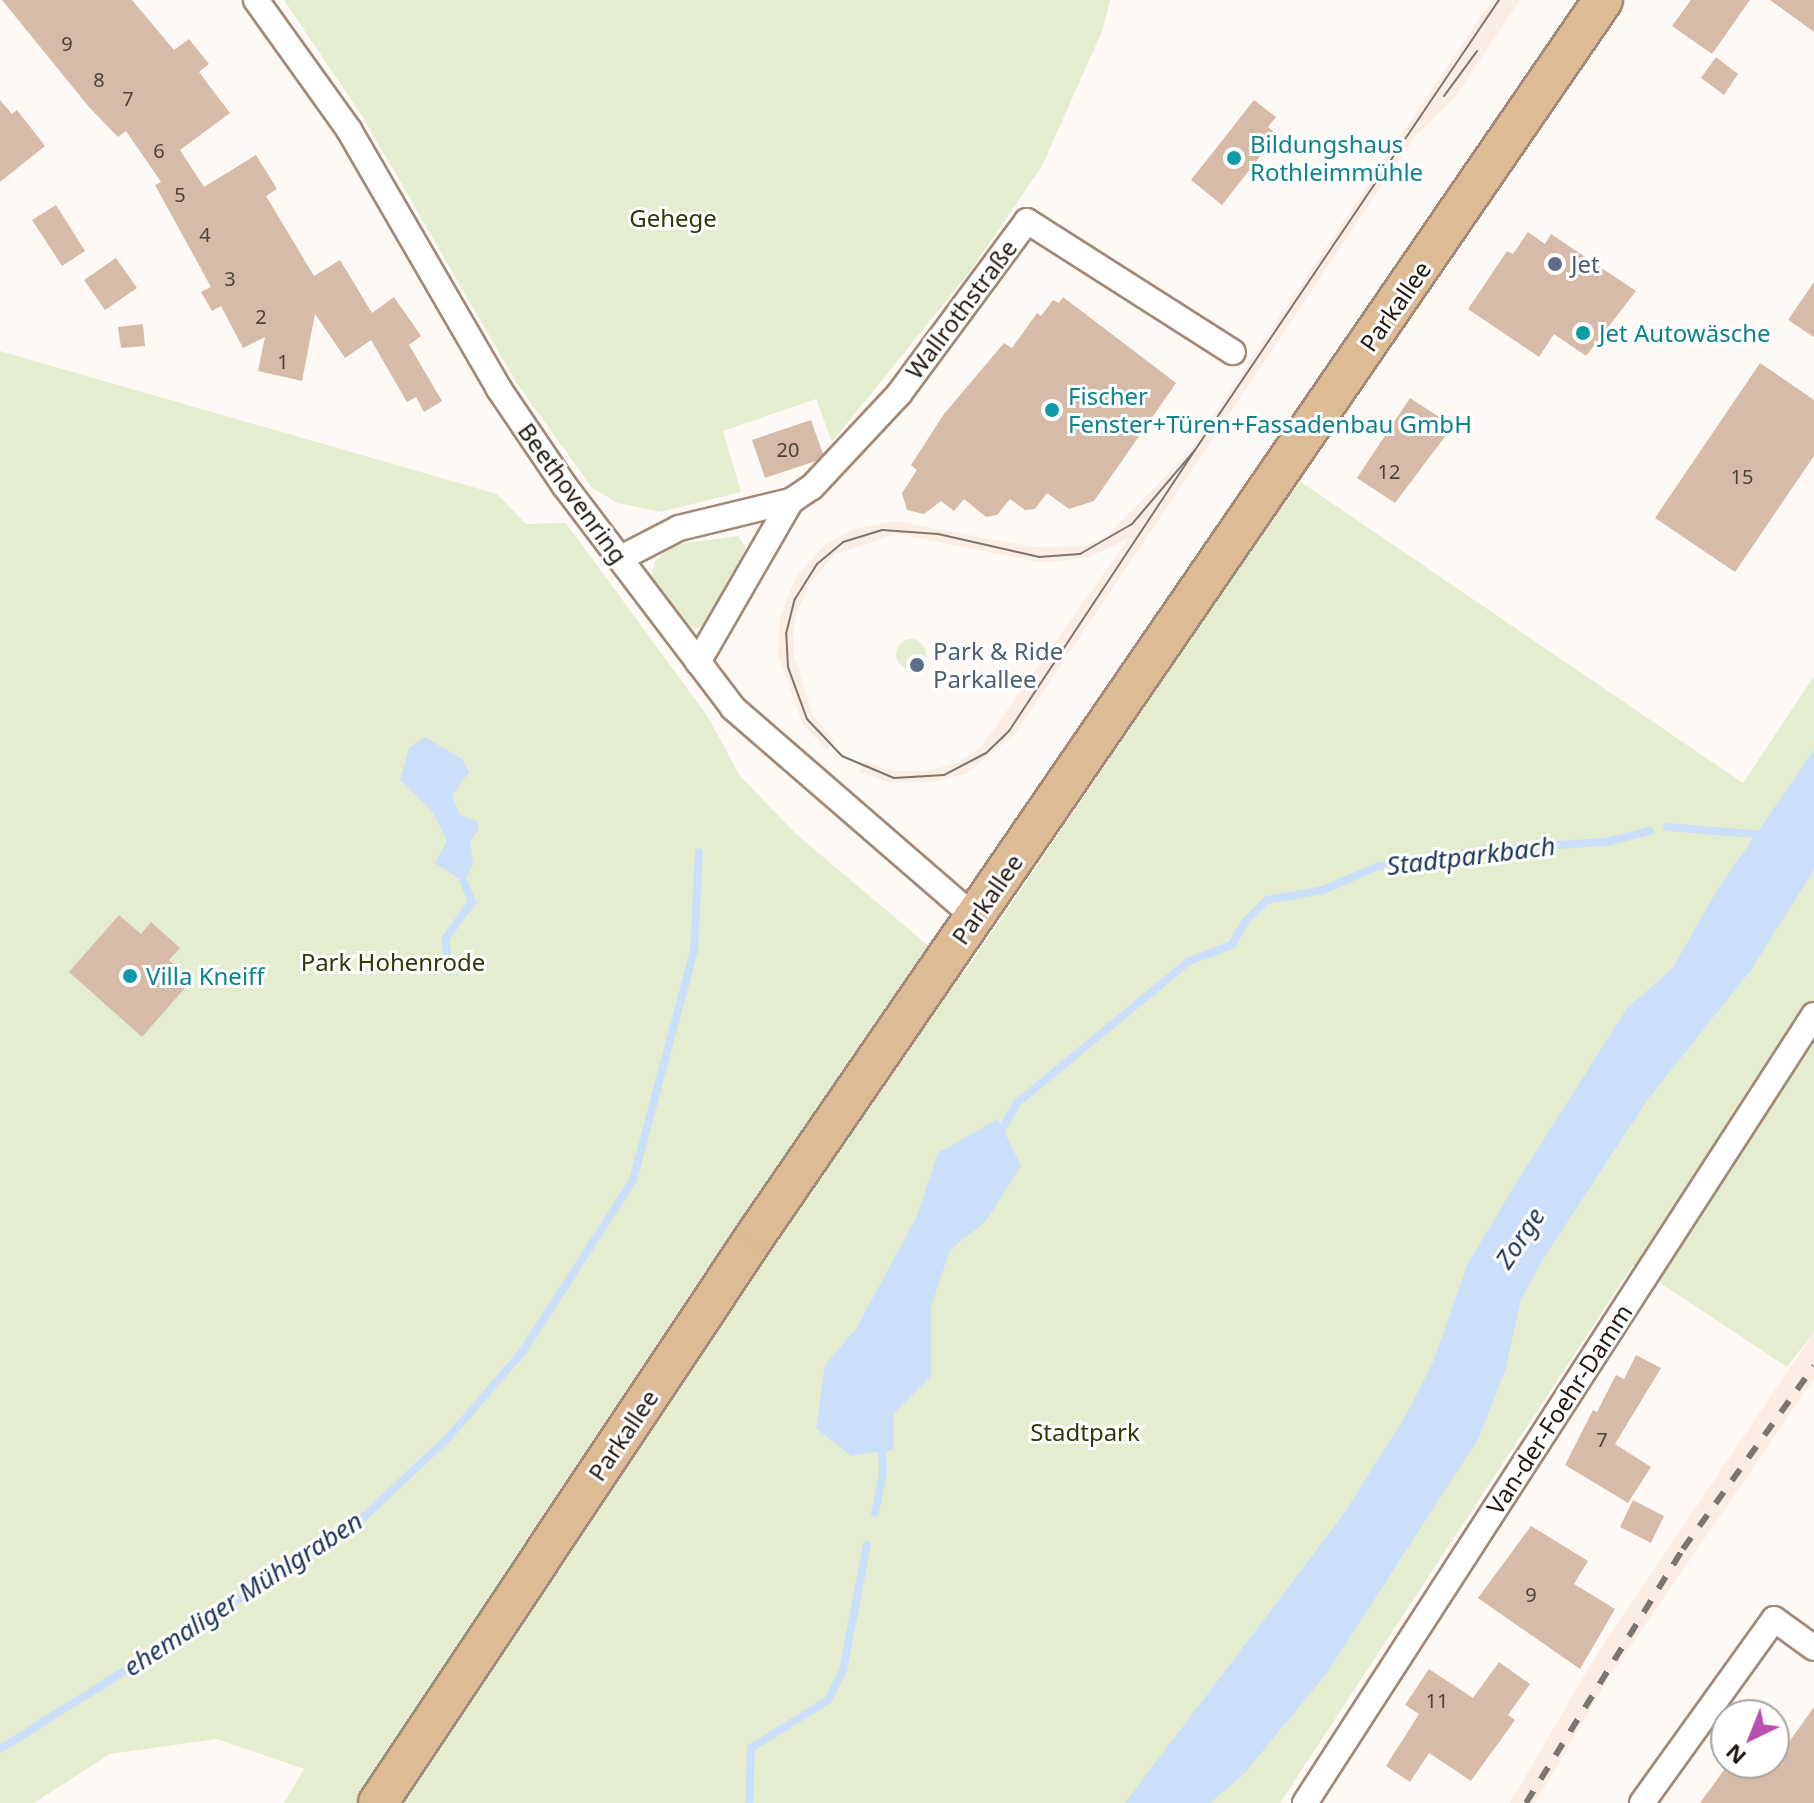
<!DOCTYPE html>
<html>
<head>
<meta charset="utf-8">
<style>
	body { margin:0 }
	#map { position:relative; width:1814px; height:1803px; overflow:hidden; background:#fef9f5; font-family:"Noto Sans",sans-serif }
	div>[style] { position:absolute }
	.built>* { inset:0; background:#fcede4 }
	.green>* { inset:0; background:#e5edd0 }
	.round { border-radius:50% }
	.water>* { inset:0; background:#ccdffa }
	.stream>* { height:8px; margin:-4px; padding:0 4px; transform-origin:4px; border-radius:4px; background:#ccdffa }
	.building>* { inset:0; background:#d6bba9 }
	.roads { filter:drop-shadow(2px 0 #a28978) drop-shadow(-2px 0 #a28978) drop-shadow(0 2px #a28978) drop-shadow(0 -2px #a28978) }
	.street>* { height:24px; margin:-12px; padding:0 12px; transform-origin:12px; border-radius:12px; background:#fff }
	.primary>* { height:38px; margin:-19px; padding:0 19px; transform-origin:19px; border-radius:19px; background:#ddbb94 }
	.tram>* { height:2px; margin:-1px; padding:0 1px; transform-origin:1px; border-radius:1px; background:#7c746e }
	.rail>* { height:6px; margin-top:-3px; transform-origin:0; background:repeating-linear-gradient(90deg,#7c746e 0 14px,transparent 0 28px) }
	.dots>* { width:22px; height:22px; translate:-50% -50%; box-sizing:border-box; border:4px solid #fff; border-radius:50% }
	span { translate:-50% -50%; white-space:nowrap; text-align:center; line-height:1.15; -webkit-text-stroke:6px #fff; paint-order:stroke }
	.number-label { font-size:20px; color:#4e4137 }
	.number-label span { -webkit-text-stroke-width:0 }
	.culture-label { font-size:24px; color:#0d838f }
	.left { translate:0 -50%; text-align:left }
	.park-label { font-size:24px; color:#313a06 }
	.service-label { font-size:24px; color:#4e5e75 }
	.street-label { font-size:24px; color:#211811 }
	.water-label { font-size:26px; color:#1b3559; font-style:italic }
	.north { position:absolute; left:1710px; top:1699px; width:80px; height:80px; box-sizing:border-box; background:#fff; border:2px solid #a6a3a0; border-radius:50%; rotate:223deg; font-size:22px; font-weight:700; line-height:32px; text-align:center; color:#211811 }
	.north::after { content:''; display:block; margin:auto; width:28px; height:36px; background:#b84fb1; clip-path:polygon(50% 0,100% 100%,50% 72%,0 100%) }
</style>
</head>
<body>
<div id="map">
	<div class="built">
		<i style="clip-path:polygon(1492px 0,1520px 0,1454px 99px,1417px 134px,1394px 168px,1014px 735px,966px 774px,932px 782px,890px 783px,859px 772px,865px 762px,894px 771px,927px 771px,957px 763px,981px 747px,1128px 539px,1089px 557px,1059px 561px,1039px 562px,897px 534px,834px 555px,809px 585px,795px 617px,793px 653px,813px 716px,835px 741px,827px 750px,803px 725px,778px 655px,780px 616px,796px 577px,824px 545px,854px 529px,896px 521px,1033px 547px,1085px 546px,1108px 535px,1190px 451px)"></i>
		<i style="clip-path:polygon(1814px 1332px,1814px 1379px,1610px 1676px,1535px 1803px,1510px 1803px,1595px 1657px)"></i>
	</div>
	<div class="green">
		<i style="clip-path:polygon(284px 0,1110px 0,1103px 29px,1042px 166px,971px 270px,832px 442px,816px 399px,723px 431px,741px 492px,660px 512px,618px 503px,592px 488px,516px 382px,364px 119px)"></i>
		<i style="clip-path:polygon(0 351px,497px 494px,526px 524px,566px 523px,708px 717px,740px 776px,795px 833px,963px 975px,1298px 480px,1743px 783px,1814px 676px,1814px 750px,1777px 807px,1814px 834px,1814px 1332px,1787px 1367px,1633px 1265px,1280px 1803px,284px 1803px,304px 1769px,217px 1739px,110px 1754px,34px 1803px,0 1803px)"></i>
		<i style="clip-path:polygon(738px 536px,746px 548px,707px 623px,694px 630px,651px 578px,655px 561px,673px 545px)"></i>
		<i class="round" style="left:896px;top:639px;width:30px;height:30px"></i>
	</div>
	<div class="water">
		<i style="clip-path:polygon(425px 737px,462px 759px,469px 772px,452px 796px,459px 814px,477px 821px,479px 829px,470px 841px,473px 864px,464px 882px,435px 863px,447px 841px,432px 811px,400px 780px,409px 748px)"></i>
		<i style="clip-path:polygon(1814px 750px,1814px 870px,1751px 970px,1648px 1099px,1545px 1256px,1521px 1299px,1506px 1368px,1479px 1438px,1326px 1674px,1244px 1774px,1210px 1803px,1125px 1803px,1343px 1515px,1406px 1415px,1434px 1360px,1467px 1265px,1516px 1183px,1627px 1008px,1672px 969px,1716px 892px)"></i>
		<i style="clip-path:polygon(998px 1119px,1021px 1166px,986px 1221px,950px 1250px,931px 1307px,931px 1376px,894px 1413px,893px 1450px,851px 1456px,816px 1428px,825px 1365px,856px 1329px,917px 1216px,938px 1153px)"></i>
	</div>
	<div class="stream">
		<i style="left:1667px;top:827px;width:99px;rotate:4.6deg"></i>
		<i style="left:450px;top:971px;width:32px;rotate:-99deg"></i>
		<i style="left:445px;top:939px;width:46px;rotate:-53.9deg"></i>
		<i style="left:472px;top:902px;width:22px;rotate:-112deg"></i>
		<i style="left:999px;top:1135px;width:37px;rotate:-61deg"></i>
		<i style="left:1017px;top:1103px;width:223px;rotate:-39.5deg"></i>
		<i style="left:1189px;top:961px;width:46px;rotate:-20.4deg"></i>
		<i style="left:1232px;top:945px;width:26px;rotate:-61deg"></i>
		<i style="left:1245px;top:922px;width:31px;rotate:-45deg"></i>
		<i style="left:1267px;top:900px;width:57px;rotate:-10.1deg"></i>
		<i style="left:1323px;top:890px;width:58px;rotate:-23.5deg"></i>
		<i style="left:1376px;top:867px;width:115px;rotate:-9deg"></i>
		<i style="left:1490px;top:849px;width:116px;rotate:-3.5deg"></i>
		<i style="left:1606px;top:842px;width:45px;rotate:-14deg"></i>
		<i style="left:875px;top:1513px;width:41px;rotate:-78.7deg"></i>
		<i style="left:883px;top:1473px;width:30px;rotate:-92deg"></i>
		<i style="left:0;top:1749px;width:416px;rotate:-32.1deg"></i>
		<i style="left:352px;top:1528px;width:132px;rotate:-43.2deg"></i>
		<i style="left:448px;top:1438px;width:115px;rotate:-49.2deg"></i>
		<i style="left:523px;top:1351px;width:203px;rotate:-57.2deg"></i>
		<i style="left:633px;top:1180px;width:238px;rotate:-75.1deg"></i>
		<i style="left:694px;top:950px;width:98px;rotate:-87.1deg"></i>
		<i style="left:749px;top:1803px;width:55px;rotate:-87.9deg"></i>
		<i style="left:751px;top:1748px;width:91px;rotate:-31.9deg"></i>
		<i style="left:828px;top:1700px;width:34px;rotate:-63deg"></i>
		<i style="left:843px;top:1670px;width:127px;rotate:-79.1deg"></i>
	</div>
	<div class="building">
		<i style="clip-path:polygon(2px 0,132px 0,174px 50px,189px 39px,209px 64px,199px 72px,230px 113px,180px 150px,204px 187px,256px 155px,277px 189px,266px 196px,314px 276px,340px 260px,372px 313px,394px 297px,421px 336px,409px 345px,442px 401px,424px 412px,416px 397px,407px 402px,371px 340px,345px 358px,315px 314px,302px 381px,258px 371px,265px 337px,243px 348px,221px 306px,212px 311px,201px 292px,211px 287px,155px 185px,161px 182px,126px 131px,118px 137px,89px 107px)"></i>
		<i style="clip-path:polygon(1691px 0,1750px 0,1712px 54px,1672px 26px)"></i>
		<i style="clip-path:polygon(1770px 0,1814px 0,1814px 32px)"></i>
		<i style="clip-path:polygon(1716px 57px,1738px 74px,1724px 95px,1701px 78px)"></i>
		<i style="clip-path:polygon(0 100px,12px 114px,17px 110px,45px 146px,0 182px)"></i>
		<i style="clip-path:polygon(1254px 100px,1276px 117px,1268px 127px,1277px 135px,1222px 205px,1191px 180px)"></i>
		<i style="clip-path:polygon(56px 205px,85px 251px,62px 266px,32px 220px)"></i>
		<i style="clip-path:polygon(1528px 232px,1545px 244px,1551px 234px,1636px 291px,1586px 356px,1554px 334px,1539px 357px,1468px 309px,1507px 251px,1513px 254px)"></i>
		<i style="clip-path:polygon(116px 258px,137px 288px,105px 310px,84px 280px)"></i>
		<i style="clip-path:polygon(1814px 282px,1814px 337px,1788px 320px)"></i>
		<i style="clip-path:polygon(1063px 297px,1176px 383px,1094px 501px,1069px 509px,1047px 493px,1035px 509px,1025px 510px,1010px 499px,997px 515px,986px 517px,964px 499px,954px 511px,941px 501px,924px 514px,907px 510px,902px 493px,917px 470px,911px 465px,944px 414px,1004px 343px,1012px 348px,1037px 313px,1041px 316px,1053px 300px,1059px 303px)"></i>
		<i style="clip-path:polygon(143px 324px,145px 346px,121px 348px,118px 327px)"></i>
		<i style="clip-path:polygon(1760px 363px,1814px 400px,1814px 456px,1735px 572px,1655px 518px)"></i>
		<i style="clip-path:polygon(1410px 398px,1453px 426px,1395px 503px,1357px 478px)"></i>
		<i style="clip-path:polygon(811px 420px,823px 454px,816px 461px,765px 478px,752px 440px)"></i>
		<i style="clip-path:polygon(119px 915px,141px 934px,151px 922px,180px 948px,169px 960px,192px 980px,142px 1037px,69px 972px)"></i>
		<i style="clip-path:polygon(1636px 1355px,1661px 1368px,1615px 1444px,1651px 1467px,1628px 1503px,1565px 1465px,1593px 1410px,1597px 1412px,1616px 1375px,1624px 1379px)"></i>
		<i style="clip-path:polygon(1633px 1500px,1664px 1516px,1651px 1543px,1620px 1527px)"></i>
		<i style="clip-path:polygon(1531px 1526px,1588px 1561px,1574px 1584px,1615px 1609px,1580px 1669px,1478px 1598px)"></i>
		<i style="clip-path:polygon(1499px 1662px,1530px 1684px,1508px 1715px,1515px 1720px,1471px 1781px,1429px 1753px,1410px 1782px,1386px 1766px,1419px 1714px,1405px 1705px,1429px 1669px,1473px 1698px)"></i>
		<i style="clip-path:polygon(1814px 1707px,1814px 1803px,1700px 1803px,1729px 1763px,1774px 1763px)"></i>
	</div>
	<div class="roads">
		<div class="street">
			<i style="left:256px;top:0;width:160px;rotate:54.4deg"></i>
			<i style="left:349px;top:130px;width:299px;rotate:59.9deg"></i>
			<i style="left:499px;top:389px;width:116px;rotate:55.9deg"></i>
			<i style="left:564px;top:485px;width:280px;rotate:52.8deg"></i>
			<i style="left:733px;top:708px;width:319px;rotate:40.9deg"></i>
			<i style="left:621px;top:558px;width:65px;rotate:-27.3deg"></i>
			<i style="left:679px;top:528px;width:115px;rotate:-13.6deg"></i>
			<i style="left:791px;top:501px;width:25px;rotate:-34deg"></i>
			<i style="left:812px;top:487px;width:127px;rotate:-46.9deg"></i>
			<i style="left:899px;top:394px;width:215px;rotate:-53.5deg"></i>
			<i style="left:1027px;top:221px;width:244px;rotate:32.5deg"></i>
			<i style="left:698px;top:662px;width:186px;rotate:-60deg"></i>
			<i style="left:1305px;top:1803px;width:938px;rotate:-57.14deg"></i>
			<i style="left:1642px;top:1803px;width:226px;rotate:-54.3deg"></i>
			<i style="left:1774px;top:1619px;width:49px;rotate:35.9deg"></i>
		</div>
		<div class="primary">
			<i style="left:378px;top:1803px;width:689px;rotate:-56.36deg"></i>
			<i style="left:760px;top:1229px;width:1490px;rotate:-55.55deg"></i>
		</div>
	</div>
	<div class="tram">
		<i style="left:1444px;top:96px;width:56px;rotate:-53.7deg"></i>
		<i style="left:1195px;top:450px;width:337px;rotate:123.5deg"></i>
		<i style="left:1009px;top:731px;width:32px;rotate:136deg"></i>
		<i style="left:986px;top:753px;width:47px;rotate:152.4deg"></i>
		<i style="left:944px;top:775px;width:50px;rotate:176.6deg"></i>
		<i style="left:894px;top:778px;width:56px;rotate:-157.1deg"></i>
		<i style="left:842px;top:756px;width:51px;rotate:-133.4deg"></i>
		<i style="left:807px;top:719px;width:55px;rotate:-110.1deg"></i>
		<i style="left:788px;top:667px;width:33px;rotate:-93deg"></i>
		<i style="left:786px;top:634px;width:36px;rotate:-76deg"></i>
		<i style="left:795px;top:599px;width:41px;rotate:-57.8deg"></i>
		<i style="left:817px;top:564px;width:34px;rotate:-40deg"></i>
		<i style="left:843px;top:542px;width:41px;rotate:-17.1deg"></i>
		<i style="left:882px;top:530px;width:56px;rotate:4.1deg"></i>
		<i style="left:938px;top:534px;width:104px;rotate:12.8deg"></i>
		<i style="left:1039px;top:557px;width:41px;rotate:-4.2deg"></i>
		<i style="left:1080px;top:554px;width:60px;rotate:-30deg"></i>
		<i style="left:1132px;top:524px;width:97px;rotate:-49.6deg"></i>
		<i style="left:1195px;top:450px;width:543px;rotate:-55.96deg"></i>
	</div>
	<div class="rail">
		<i style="left:1526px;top:1803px;width:299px;rotate:-58.3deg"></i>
		<i style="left:1683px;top:1549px;width:225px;rotate:-54.4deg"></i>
	</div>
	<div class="dots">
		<i style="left:1234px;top:158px;background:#0f9aa8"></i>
		<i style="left:1555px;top:264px;background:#5c6f8a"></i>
		<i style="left:1583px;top:333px;background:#0f9aa8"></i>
		<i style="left:1052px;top:410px;background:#0f9aa8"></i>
		<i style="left:917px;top:665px;background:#5c6f8a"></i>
		<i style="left:130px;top:976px;background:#0f9aa8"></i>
	</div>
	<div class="number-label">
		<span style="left:67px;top:43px">9</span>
		<span style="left:99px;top:79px">8</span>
		<span style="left:128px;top:98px">7</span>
		<span style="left:159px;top:150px">6</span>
		<span style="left:180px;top:194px">5</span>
		<span style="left:205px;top:234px">4</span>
		<span style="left:230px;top:278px">3</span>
		<span style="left:261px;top:316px">2</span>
		<span style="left:283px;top:361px">1</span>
		<span style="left:788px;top:449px">20</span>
		<span style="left:1389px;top:471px">12</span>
		<span style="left:1742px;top:476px">15</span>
		<span style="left:1602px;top:1439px">7</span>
		<span style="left:1531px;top:1594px">9</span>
		<span style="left:1437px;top:1700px">11</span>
	</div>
	<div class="culture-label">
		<span class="left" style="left:1250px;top:158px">Bildungshaus<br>Rothleimmühle</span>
		<span class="left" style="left:1599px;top:333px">Jet Autowäsche</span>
		<span class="left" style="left:1068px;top:410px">Fischer<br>Fenster+Türen+Fassadenbau GmbH</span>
		<span class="left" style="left:146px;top:976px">Villa Kneiff</span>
	</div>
	<div class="park-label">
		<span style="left:673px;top:218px">Gehege</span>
		<span style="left:393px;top:962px">Park Hohenrode</span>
		<span style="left:1085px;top:1432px">Stadtpark</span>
	</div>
	<div class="service-label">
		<span class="left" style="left:1571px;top:264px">Jet</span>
		<span class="left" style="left:933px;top:665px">Park &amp; Ride<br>Parkallee</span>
	</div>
	<div class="street-label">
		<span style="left:1395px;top:306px;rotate:-55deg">Parkallee</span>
		<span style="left:961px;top:309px;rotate:-53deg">Wallrothstraße</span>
		<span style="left:573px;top:493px;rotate:54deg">Beethovenring</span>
		<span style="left:987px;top:899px;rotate:-55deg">Parkallee</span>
		<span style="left:1559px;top:1409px;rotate:-57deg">Van-der-Foehr-Damm</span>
		<span style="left:623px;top:1435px;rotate:-56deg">Parkallee</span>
	</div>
	<div class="water-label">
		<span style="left:1471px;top:856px;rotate:-7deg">Stadtparkbach</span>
		<span style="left:1520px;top:1238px;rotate:-56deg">Zorge</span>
		<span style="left:243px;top:1594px;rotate:-33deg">ehemaliger Mühlgraben</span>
	</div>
	<div class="north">N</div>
</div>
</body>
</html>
